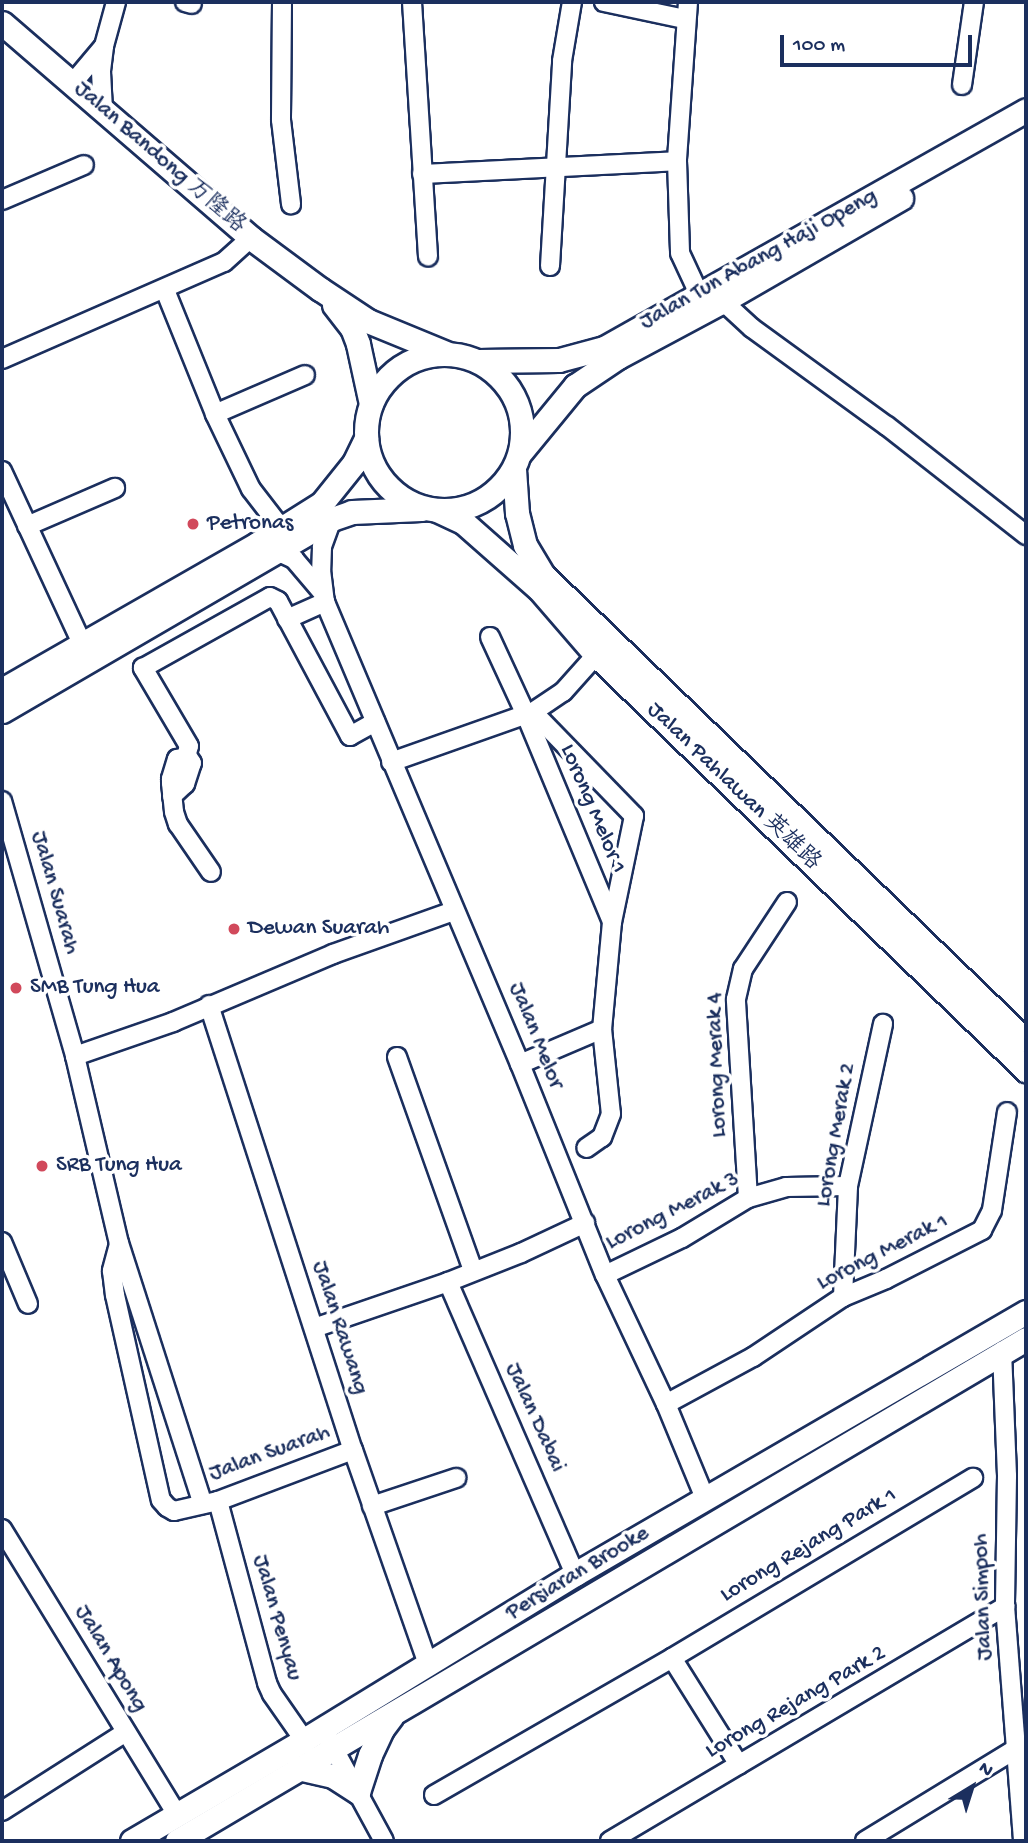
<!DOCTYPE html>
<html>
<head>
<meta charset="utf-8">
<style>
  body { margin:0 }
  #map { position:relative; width:1028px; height:1843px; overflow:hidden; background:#fff; font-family:"Gochi Hand","LXGW WenKai TC",sans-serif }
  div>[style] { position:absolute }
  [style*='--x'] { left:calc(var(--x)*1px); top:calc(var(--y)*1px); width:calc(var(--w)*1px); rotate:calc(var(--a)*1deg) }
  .roads { filter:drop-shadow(2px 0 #1b2f5e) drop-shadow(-2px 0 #1b2f5e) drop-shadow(0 2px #1b2f5e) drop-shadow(0 -2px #1b2f5e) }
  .minor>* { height:18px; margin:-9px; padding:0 9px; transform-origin:9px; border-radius:9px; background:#fff }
  .major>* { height:23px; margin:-11.5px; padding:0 11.5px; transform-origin:11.5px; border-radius:11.5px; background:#fff }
  .major>.ring { margin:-11.5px; padding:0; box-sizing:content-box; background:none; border:23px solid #fff; border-radius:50% }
  .dots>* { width:19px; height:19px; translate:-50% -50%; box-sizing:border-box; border:4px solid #fff; border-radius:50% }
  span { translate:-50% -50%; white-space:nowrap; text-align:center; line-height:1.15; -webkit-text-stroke:7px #fff; paint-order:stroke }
  .street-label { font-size:23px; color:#1b2f5e }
  .poi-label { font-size:23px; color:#1b2f5e }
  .left { translate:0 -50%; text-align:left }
  .frame { position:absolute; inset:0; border:4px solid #1b2f5e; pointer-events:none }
  .north { position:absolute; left:937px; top:1752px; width:70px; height:70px; -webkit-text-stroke:5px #fff; paint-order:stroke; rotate:38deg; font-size:19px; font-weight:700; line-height:28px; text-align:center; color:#1b2f5e }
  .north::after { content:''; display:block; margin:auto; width:24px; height:32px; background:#1b2f5e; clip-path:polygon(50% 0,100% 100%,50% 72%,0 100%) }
  .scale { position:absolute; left:780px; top:35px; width:192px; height:32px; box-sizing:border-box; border:4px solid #1b2f5e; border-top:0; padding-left:9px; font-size:21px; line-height:24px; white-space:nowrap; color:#1b2f5e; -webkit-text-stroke:5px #fff; paint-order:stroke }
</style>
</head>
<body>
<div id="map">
  <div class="roads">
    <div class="minor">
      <i style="--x:185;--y:2;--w:7;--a:16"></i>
      <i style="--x:282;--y:2;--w:118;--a:90.5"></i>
      <i style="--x:281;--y:120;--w:85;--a:83.2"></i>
      <i style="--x:412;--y:2;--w:255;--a:86.4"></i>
      <i style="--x:604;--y:2;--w:83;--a:11.9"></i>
      <i style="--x:688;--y:2;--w:159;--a:94"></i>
      <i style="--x:677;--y:161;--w:92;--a:88.1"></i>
      <i style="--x:680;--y:253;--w:45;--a:65.1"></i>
      <i style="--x:72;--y:84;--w:50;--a:-49.9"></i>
      <i style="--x:104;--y:46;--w:46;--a:-74.7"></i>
      <i style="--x:962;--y:85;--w:84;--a:-81.8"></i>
      <i style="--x:103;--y:110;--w:39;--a:-93"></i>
      <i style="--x:101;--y:71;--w:25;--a:-83"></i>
      <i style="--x:422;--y:174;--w:255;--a:-2.9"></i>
      <i style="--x:2;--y:200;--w:89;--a:-23.1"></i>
      <i style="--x:550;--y:266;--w:205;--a:-86.6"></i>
      <i style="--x:562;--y:61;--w:60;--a:-80.4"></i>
      <i style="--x:165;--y:290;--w:134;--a:68"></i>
      <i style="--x:215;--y:414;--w:83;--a:64.4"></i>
      <i style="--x:251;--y:489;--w:49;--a:52.4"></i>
      <i style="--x:715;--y:294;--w:50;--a:42.6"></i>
      <i style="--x:752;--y:328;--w:167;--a:36"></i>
      <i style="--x:887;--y:426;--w:177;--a:38.1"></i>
      <i style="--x:2;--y:359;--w:242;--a:-23.6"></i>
      <i style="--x:224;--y:262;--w:36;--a:-42"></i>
      <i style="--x:215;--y:414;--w:98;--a:-23.4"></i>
      <i style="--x:2;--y:471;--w:190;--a:65.1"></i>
      <i style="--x:332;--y:519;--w:30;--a:110"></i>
      <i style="--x:322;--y:547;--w:23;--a:92"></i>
      <i style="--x:321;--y:570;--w:32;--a:83"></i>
      <i style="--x:325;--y:602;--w:501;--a:67.12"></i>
      <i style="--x:520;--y:1064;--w:227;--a:68.1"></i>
      <i style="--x:605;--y:1275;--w:143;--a:64.7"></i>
      <i style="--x:666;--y:1404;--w:102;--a:67.5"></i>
      <i style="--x:27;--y:526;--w:96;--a:-23.4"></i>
      <i style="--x:277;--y:551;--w:19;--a:25"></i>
      <i style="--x:294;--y:559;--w:43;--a:49.7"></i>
      <i style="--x:287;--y:619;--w:42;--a:-24.1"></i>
      <i style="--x:490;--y:637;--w:86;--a:65.2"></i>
      <i style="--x:526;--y:715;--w:224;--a:67.4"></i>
      <i style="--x:533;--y:712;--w:145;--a:45.8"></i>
      <i style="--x:634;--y:816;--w:108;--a:101.7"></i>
      <i style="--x:612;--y:922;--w:107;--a:95.3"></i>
      <i style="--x:602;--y:1029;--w:85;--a:84"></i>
      <i style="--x:611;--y:1114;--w:25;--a:111"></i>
      <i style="--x:602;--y:1137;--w:19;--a:145"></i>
      <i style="--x:186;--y:757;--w:11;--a:-75"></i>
      <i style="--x:189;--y:746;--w:91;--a:-120.5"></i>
      <i style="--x:143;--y:668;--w:145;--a:-29.2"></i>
      <i style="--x:270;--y:597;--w:9;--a:27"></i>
      <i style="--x:278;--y:601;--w:153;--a:61.9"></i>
      <i style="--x:350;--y:736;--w:29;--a:-29"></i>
      <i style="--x:391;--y:762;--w:151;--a:-19.4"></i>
      <i style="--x:533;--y:712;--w:36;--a:-34"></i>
      <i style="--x:563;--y:692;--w:50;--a:-48.3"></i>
      <i style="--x:172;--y:796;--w:18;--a:-43"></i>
      <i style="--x:185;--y:784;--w:22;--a:-72"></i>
      <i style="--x:192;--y:763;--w:7;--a:-124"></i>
      <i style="--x:188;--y:757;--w:11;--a:170"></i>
      <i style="--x:177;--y:759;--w:21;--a:107"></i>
      <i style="--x:171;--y:779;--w:4;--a:90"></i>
      <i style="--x:171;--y:783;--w:29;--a:84"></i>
      <i style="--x:174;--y:812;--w:13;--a:72"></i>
      <i style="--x:178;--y:824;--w:58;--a:55.5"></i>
      <i style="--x:2;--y:801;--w:265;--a:74"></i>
      <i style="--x:75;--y:1056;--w:192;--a:76.8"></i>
      <i style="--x:119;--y:1243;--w:274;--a:72.2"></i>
      <i style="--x:209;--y:1005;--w:468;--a:72.1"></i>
      <i style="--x:353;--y:1450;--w:227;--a:70.7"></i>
      <i style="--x:75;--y:1056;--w:104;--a:-19.1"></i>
      <i style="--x:173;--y:1022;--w:174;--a:-23"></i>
      <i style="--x:333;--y:954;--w:128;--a:-19.6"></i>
      <i style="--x:397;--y:1057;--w:227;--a:70.4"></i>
      <i style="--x:520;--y:1064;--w:89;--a:-23.1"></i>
      <i style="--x:748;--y:1198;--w:199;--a:-93.5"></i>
      <i style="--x:736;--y:999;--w:31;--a:-77"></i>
      <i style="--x:743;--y:969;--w:80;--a:-56.7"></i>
      <i style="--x:2;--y:1242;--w:67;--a:67.2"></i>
      <i style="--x:119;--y:1244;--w:28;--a:105"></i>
      <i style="--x:112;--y:1271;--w:24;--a:83"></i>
      <i style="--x:115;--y:1295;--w:210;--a:77.4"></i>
      <i style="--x:161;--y:1500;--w:9;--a:49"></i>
      <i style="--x:167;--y:1507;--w:8;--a:30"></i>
      <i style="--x:174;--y:1511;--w:45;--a:-12.8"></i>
      <i style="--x:218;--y:1501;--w:144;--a:-20.7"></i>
      <i style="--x:605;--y:1275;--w:85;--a:-25.7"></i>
      <i style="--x:682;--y:1238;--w:77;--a:-31.2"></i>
      <i style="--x:748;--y:1198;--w:40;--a:-16"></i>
      <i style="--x:786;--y:1187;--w:62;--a:-0.9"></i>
      <i style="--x:448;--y:1282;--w:318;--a:66.5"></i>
      <i style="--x:843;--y:1297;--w:111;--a:-87.4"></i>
      <i style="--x:848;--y:1186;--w:166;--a:-77.8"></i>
      <i style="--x:314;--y:1328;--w:142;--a:-18.9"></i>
      <i style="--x:448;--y:1282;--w:79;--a:-21.7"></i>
      <i style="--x:521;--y:1253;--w:71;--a:-25.1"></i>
      <i style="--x:1002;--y:1351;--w:125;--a:87.7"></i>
      <i style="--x:1007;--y:1476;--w:130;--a:90.9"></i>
      <i style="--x:1005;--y:1606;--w:236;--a:85.6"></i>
      <i style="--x:666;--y:1404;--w:99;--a:-28.4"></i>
      <i style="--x:753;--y:1357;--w:108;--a:-33.7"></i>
      <i style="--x:843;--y:1297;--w:47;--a:-22.7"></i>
      <i style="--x:886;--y:1279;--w:108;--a:-27"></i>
      <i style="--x:982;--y:1230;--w:22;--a:-63"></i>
      <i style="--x:992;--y:1210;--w:99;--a:-81.3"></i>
      <i style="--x:218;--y:1501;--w:188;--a:74.9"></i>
      <i style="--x:267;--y:1683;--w:12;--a:66"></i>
      <i style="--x:272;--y:1694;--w:56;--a:55.2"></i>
      <i style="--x:372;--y:1506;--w:89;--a:-18.4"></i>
      <i style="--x:2;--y:1529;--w:335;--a:58.5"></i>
      <i style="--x:672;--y:1658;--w:126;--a:57.9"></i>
      <i style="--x:328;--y:1738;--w:117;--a:61.5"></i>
      <i style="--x:434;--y:1795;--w:275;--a:-29.9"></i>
      <i style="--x:672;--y:1658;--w:351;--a:-30.9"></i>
      <i style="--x:2;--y:1811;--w:147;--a:-32.5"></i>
      <i style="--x:610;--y:1841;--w:460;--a:-30.7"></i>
      <i style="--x:865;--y:1841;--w:177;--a:-31.4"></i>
    </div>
    <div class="major">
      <i style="--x:2;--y:23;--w:329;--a:40.8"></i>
      <i style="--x:251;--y:238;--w:86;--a:36.5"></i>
      <i style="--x:320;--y:289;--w:58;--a:33.7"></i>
      <i style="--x:368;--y:321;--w:84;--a:22.3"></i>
      <i style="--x:334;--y:305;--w:29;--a:52"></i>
      <i style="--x:352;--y:328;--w:17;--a:69"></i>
      <i style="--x:358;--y:344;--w:61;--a:77.8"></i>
      <i class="ring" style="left:366px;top:354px;width:133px;height:133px"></i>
      <i style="--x:478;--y:361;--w:81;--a:-0.7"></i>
      <i style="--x:559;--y:360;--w:47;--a:-14.9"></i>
      <i style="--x:604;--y:348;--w:484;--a:-29.4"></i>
      <i style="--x:520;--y:453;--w:87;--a:-50.6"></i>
      <i style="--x:575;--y:386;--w:52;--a:-34"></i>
      <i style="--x:618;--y:357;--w:117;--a:-28.1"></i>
      <i style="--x:721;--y:302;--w:208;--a:-30"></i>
      <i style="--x:514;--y:469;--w:44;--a:86.1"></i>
      <i style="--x:517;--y:513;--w:33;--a:76"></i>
      <i style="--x:525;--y:545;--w:35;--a:59"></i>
      <i style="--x:543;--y:575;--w:671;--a:43.97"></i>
      <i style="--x:437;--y:510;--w:29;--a:25"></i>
      <i style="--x:463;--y:522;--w:101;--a:41.4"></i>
      <i style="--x:539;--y:589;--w:87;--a:49.2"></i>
      <i style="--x:596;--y:655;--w:598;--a:43.98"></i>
      <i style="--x:2;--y:690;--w:294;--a:-29.8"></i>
      <i style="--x:257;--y:544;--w:77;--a:-32.2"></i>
      <i style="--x:322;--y:503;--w:51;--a:-51.3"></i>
      <i style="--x:354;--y:463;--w:28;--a:-64"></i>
      <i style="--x:2;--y:711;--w:382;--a:-30.2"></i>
      <i style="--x:332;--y:519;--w:21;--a:-19"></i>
      <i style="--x:352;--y:512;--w:69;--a:-2.5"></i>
      <i style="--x:298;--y:1768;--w:36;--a:13"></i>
      <i style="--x:333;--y:1776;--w:30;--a:33"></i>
      <i style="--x:358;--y:1792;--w:39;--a:-72"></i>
      <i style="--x:370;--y:1755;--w:29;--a:-65"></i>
      <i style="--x:382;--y:1729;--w:15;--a:-53"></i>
      <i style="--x:132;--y:1841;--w:199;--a:-30.4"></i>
      <i style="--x:304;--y:1740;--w:318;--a:-31.5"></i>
      <i style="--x:575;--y:1574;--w:522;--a:-30.15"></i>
      <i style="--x:177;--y:1841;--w:986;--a:-30.6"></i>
    </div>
  </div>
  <div class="dots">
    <i style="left:193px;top:524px;background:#d1495b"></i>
    <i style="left:234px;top:929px;background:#d1495b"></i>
    <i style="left:16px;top:988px;background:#d1495b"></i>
    <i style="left:42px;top:1166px;background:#d1495b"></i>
  </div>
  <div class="street-label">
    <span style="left:159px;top:158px;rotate:41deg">Jalan Bandong 万隆路</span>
    <span style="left:759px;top:260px;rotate:-29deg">Jalan Tun Abang Haji Openg</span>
    <span style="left:733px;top:787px;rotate:44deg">Jalan Pahlawan 英雄路</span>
    <span style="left:592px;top:809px;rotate:67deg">Lorong Melor 1</span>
    <span style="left:54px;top:893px;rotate:74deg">Jalan Suarah</span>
    <span style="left:535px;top:1036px;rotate:68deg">Jalan Melor</span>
    <span style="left:718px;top:1065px;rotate:-92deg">Lorong Merak 4</span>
    <span style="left:837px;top:1135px;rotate:-80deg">Lorong Merak 2</span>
    <span style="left:673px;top:1212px;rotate:-27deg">Lorong Merak 3</span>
    <span style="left:883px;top:1253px;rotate:-27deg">Lorong Merak 1</span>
    <span style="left:339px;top:1328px;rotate:72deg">Jalan Rawang</span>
    <span style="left:534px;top:1418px;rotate:66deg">Jalan Dabai</span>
    <span style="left:270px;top:1454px;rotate:-20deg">Jalan Suarah</span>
    <span style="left:809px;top:1546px;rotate:-31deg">Lorong Rejang Park 1</span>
    <span style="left:578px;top:1574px;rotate:-31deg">Persiaran Brooke</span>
    <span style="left:984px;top:1597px;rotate:-92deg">Jalan Simpoh</span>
    <span style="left:276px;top:1618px;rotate:74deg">Jalan Penyau</span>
    <span style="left:110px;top:1659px;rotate:59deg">Jalan Apong</span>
    <span style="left:796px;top:1703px;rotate:-30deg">Lorong Rejang Park 2</span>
  </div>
  <div class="poi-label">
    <span class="left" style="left:207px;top:524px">Petronas</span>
    <span class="left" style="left:248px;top:929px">Dewan Suarah</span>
    <span class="left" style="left:30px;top:988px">SMB Tung Hua</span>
    <span class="left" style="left:56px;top:1166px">SRB Tung Hua</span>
  </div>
  <div class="frame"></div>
  <div class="north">N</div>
  <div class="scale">100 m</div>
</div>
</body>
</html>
